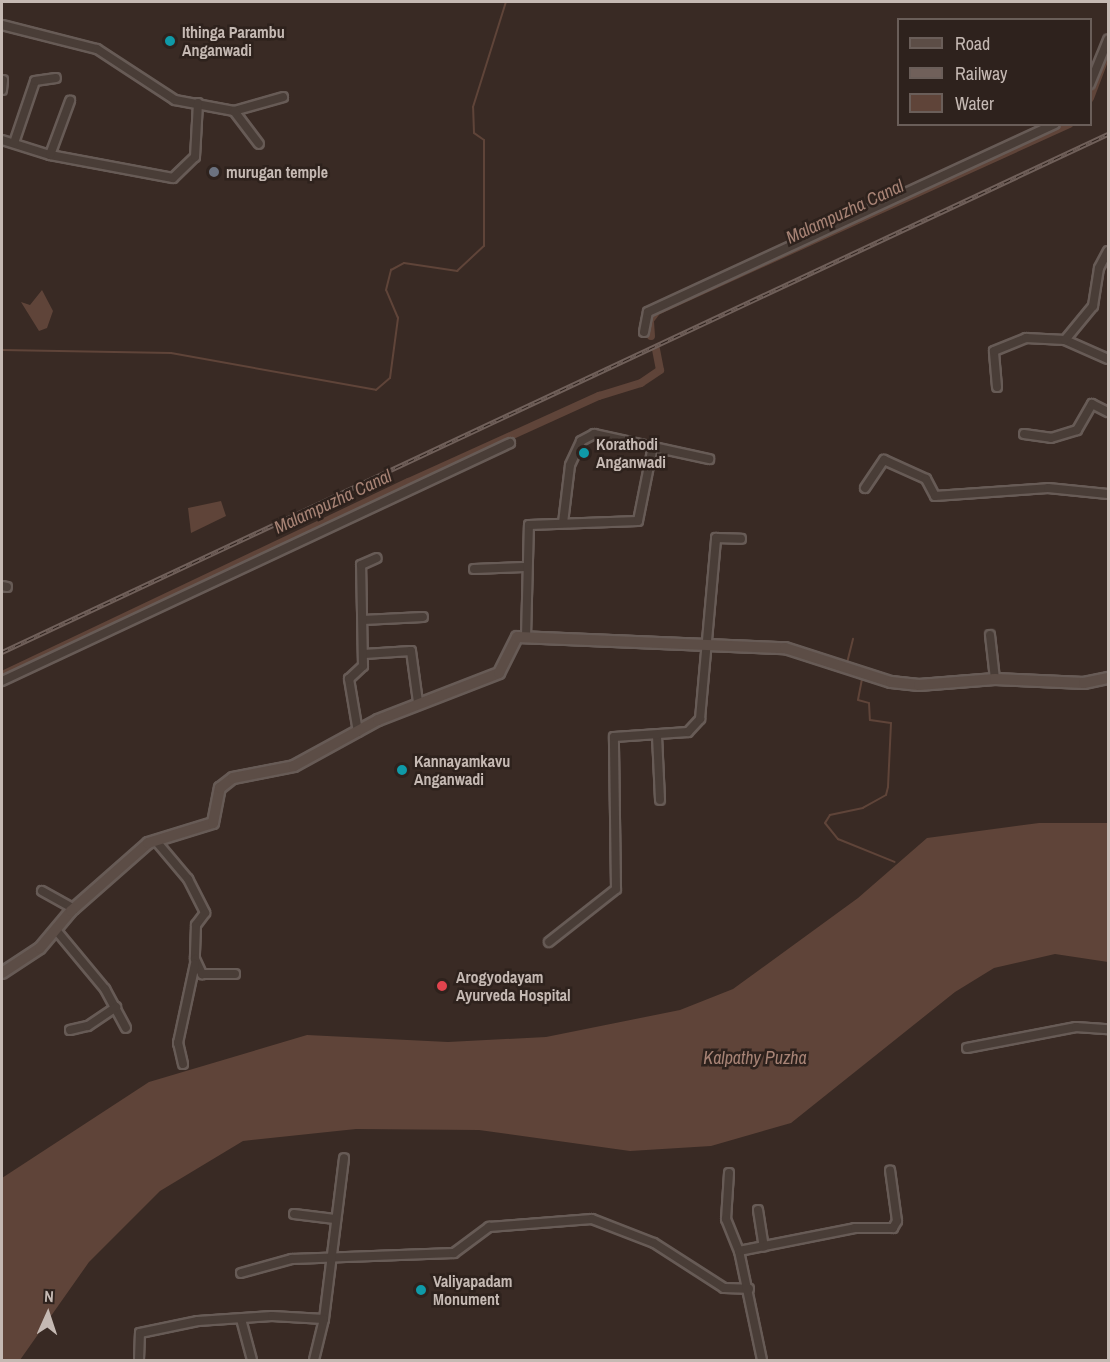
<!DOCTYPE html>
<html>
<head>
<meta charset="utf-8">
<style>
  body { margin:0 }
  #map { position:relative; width:1110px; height:1362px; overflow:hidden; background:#392a24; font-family:"Archivo Narrow",sans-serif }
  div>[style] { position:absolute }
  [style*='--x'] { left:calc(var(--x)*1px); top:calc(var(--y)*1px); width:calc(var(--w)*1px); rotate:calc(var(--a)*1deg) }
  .water>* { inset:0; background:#5f4439 }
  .stream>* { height:2px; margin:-1px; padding:0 1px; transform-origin:1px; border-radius:1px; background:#5f4439 }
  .canal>* { height:8px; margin:-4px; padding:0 4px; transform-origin:4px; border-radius:4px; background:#5f4439 }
  .roads { filter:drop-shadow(2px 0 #675b56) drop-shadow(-2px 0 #675b56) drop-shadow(0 2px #675b56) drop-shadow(0 -2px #675b56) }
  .street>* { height:8px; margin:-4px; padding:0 4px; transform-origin:4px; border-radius:4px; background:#493d37 }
  .secondary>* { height:10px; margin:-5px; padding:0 5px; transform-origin:5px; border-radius:5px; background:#5c4d46 }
  .rail>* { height:4.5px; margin-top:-2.25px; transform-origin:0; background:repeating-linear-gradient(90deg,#2e221d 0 7px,#70605a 0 14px); box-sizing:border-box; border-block:2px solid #70605a }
  .dots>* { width:16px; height:16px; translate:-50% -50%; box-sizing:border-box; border:3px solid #2e221d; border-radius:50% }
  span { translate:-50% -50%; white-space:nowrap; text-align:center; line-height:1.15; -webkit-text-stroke:5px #2e221d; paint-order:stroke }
  .poi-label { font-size:16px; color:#c5b9b3; font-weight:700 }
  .left { translate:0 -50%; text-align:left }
  .water-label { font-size:18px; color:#a78375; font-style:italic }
  .frame { position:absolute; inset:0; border:3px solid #c5b9b3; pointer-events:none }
  .legend { position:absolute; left:897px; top:18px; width:195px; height:108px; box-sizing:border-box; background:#2e221d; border:2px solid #6a5e59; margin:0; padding:8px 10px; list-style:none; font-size:18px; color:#c5b9b3 }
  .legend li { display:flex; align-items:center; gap:12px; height:30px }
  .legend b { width:30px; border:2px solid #6a5e59 }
  .north { position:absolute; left:18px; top:1284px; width:60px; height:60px; -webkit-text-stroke:4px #2e221d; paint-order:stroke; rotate:3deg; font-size:16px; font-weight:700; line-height:24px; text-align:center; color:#c5b9b3 }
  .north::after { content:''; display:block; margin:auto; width:21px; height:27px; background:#c5b9b3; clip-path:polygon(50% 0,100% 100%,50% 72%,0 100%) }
</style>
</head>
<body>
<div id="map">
  <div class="water">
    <i style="clip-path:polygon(42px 290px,53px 311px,47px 328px,39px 331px,21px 302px,30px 305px)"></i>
    <i style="clip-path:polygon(221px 501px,226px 516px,191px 533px,188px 508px)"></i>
    <i style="clip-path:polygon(1039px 823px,1108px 823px,1108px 962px,1055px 954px,994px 968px,955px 992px,791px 1123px,711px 1146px,630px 1151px,479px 1130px,356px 1129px,243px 1141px,160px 1191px,89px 1262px,20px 1360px,2px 1360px,2px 1178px,149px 1082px,307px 1035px,448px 1042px,546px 1037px,680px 1010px,733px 989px,858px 898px,927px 838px)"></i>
  </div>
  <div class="stream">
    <i style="--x:2;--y:350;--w:169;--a:1"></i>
    <i style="--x:171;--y:353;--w:208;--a:10.2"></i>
    <i style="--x:376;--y:390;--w:18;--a:-41"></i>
    <i style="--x:390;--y:378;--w:61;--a:-82.4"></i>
    <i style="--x:398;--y:318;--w:30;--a:-113"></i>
    <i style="--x:386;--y:290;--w:21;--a:-76"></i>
    <i style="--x:391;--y:270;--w:15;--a:-28"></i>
    <i style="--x:404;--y:263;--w:54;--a:8.6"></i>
    <i style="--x:457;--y:271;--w:37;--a:-43"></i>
    <i style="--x:484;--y:246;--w:106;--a:-90"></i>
    <i style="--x:484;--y:140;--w:12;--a:-145"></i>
    <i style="--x:474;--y:133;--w:26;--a:-92"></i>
    <i style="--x:473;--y:107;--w:110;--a:-72.6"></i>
    <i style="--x:847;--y:663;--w:25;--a:-76"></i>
    <i style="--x:848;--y:673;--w:15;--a:23"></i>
    <i style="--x:862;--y:679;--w:21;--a:101"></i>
    <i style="--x:858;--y:700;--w:11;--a:15"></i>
    <i style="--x:869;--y:703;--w:17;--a:87"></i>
    <i style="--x:870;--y:720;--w:21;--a:8"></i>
    <i style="--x:891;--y:723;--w:64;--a:92.7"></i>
    <i style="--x:888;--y:787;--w:8;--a:104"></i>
    <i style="--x:886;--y:795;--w:26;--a:151"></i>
    <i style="--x:863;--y:808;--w:34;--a:168"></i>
    <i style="--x:830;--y:815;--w:9;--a:122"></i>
    <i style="--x:825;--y:823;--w:21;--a:51"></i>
    <i style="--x:838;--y:839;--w:61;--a:22"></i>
  </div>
  <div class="canal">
    <i style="--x:1090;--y:98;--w:51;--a:-69.4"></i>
    <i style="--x:651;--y:336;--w:16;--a:-94"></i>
    <i style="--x:650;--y:320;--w:11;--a:-52"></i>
    <i style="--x:657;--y:311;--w:453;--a:-24.4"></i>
    <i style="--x:2;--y:675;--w:450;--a:-25.4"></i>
    <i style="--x:409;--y:482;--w:209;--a:-24.4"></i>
    <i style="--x:599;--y:396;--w:44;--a:-17.2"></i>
    <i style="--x:641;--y:383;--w:23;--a:-34"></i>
    <i style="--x:660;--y:370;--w:21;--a:-101"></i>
  </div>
  <div class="roads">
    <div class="street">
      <i style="--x:2;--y:25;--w:98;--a:14.2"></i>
      <i style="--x:97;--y:49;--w:93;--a:33.2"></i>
      <i style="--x:175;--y:100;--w:60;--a:10.6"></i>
      <i style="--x:234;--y:111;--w:51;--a:-15.9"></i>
      <i style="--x:1090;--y:84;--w:48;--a:-67.8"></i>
      <i style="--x:2;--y:90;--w:10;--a:-84"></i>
      <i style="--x:234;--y:111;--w:41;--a:52.9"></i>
      <i style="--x:2;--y:140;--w:50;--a:17.4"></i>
      <i style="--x:50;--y:155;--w:125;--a:10.6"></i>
      <i style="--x:173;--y:178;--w:30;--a:-44"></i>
      <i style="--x:195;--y:157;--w:54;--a:-86.8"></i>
      <i style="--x:14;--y:143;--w:65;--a:-71.3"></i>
      <i style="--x:35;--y:81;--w:21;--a:-8"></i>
      <i style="--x:50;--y:155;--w:58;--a:-69.7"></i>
      <i style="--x:644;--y:332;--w:20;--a:-79"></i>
      <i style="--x:648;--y:312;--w:448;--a:-24.8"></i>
      <i style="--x:1065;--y:340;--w:47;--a:23.8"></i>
      <i style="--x:997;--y:387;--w:36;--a:-95"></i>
      <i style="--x:994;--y:351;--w:35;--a:-22"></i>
      <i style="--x:1026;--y:338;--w:39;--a:3"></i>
      <i style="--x:1065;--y:340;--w:44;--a:-50.5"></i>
      <i style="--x:1093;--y:306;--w:38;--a:-81"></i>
      <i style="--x:1099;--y:268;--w:19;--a:-62"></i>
      <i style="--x:1024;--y:434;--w:27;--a:8"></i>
      <i style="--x:1051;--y:438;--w:27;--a:-17"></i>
      <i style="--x:1077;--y:430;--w:30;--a:-60"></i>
      <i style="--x:1092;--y:404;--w:18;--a:27"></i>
      <i style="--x:865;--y:488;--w:34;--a:-56"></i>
      <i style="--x:884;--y:460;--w:46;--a:24.3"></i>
      <i style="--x:926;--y:479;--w:19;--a:62"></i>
      <i style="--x:935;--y:496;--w:113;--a:-4"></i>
      <i style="--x:1048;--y:488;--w:60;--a:5.7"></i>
      <i style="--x:563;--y:523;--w:58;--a:-83.1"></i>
      <i style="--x:570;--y:465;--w:26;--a:-65"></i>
      <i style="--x:581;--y:441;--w:15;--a:-28"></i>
      <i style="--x:594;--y:434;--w:118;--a:12.3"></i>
      <i style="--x:474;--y:569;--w:50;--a:-2.3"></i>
      <i style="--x:2;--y:586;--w:5;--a:11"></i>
      <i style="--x:363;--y:620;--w:60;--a:-2.9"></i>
      <i style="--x:990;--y:635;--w:44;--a:83.5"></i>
      <i style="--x:526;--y:637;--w:112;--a:-88.5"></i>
      <i style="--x:529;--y:525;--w:109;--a:-2.1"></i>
      <i style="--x:638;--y:521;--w:71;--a:-78.7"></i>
      <i style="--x:364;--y:654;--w:47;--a:-3.7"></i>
      <i style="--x:411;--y:651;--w:51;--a:82.2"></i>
      <i style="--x:2;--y:681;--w:561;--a:-25.1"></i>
      <i style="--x:358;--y:732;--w:54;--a:-99.6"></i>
      <i style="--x:349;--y:679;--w:19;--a:-43"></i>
      <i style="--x:363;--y:666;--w:101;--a:-91.1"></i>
      <i style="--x:361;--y:565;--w:17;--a:-24"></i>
      <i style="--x:657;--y:736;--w:64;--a:87.3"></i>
      <i style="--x:156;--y:841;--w:50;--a:49.9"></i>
      <i style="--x:188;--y:879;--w:38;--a:63"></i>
      <i style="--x:205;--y:913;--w:15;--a:127"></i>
      <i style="--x:196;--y:925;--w:34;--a:92"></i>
      <i style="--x:195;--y:959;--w:17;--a:65"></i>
      <i style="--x:202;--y:974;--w:33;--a:0"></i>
      <i style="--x:42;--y:891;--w:37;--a:29"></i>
      <i style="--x:56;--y:930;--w:77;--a:50.3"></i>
      <i style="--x:105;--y:989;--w:44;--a:61.7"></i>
      <i style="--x:549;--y:942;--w:85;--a:-38.3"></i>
      <i style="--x:616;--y:889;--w:152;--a:-90.8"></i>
      <i style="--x:614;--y:737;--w:74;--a:-3.9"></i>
      <i style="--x:688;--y:732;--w:18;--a:-47"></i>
      <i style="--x:700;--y:719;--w:182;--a:-84.9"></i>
      <i style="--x:716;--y:538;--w:25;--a:2"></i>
      <i style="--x:70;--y:1030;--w:18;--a:-13"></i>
      <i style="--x:88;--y:1026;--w:34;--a:-34"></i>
      <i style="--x:967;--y:1048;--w:111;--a:-10.9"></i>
      <i style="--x:1076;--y:1027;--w:32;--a:4"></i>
      <i style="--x:183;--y:1064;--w:22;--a:-103"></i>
      <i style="--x:178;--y:1043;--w:81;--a:-77.9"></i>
      <i style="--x:729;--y:1173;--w:46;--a:93.7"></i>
      <i style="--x:726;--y:1219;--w:35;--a:68"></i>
      <i style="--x:758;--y:1210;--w:37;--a:81"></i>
      <i style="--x:294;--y:1214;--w:41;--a:7"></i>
      <i style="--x:241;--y:1273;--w:53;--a:-15.4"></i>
      <i style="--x:292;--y:1259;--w:162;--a:-2.1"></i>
      <i style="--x:454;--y:1253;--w:44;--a:-36.6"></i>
      <i style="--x:489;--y:1227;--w:103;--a:-4.4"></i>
      <i style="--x:592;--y:1219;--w:66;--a:21.2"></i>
      <i style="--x:654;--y:1243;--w:83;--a:32.7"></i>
      <i style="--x:724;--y:1288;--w:25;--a:2"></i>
      <i style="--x:241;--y:1319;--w:42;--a:75"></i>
      <i style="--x:324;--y:1319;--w:162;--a:-82.9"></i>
      <i style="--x:139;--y:1360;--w:27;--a:-88"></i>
      <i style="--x:140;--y:1333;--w:59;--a:-11.7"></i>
      <i style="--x:198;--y:1321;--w:74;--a:-3.9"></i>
      <i style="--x:272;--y:1316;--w:52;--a:3.3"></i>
      <i style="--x:324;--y:1319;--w:42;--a:103.7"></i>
      <i style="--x:762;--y:1360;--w:111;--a:-101.9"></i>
      <i style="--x:739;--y:1251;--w:118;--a:-11.2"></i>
      <i style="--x:855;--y:1228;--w:38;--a:0"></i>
      <i style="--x:893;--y:1228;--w:8;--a:-60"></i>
      <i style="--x:897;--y:1221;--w:51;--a:-97.8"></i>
    </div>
    <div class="secondary">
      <i style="--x:2;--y:973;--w:45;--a:-33.3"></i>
      <i style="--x:40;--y:948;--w:48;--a:-50"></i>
      <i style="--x:71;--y:911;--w:103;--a:-41.4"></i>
      <i style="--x:148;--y:843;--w:68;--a:-17.1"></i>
      <i style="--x:213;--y:823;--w:36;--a:-79"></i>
      <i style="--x:220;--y:788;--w:16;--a:-38"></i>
      <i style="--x:233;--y:778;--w:62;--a:-11.1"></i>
      <i style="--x:294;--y:766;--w:96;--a:-28.7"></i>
      <i style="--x:378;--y:720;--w:130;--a:-21.2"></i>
      <i style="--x:499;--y:673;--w:40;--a:-63.4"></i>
      <i style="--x:517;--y:637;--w:268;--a:2.4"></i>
      <i style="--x:785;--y:648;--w:111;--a:17.8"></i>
      <i style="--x:891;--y:682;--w:28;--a:6"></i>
      <i style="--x:919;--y:685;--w:76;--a:-4.5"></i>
      <i style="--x:995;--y:679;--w:89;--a:2.6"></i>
      <i style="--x:1084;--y:683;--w:25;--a:-12"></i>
    </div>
  </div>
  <div class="rail">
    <i style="--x:2;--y:652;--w:1221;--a:-25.1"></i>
  </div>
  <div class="dots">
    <i style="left:170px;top:41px;background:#0f9aa8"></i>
    <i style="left:214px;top:172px;background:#6b7280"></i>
    <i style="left:584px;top:453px;background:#0f9aa8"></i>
    <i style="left:402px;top:770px;background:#0f9aa8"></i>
    <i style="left:442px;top:986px;background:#e0444e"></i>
    <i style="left:421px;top:1290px;background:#0f9aa8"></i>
  </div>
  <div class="poi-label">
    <span class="left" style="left:182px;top:41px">Ithinga Parambu<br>Anganwadi</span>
    <span class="left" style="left:226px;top:172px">murugan temple</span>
    <span class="left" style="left:596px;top:453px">Korathodi<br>Anganwadi</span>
    <span class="left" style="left:414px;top:770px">Kannayamkavu<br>Anganwadi</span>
    <span class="left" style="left:456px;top:986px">Arogyodayam<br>Ayurveda Hospital</span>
    <span class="left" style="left:433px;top:1290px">Valiyapadam<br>Monument</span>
  </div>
  <div class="water-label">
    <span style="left:845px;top:212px;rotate:-25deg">Malampuzha Canal</span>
    <span style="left:333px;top:502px;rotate:-25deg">Malampuzha Canal</span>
    <span style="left:755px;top:1058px">Kalpathy Puzha</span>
  </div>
  <div class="frame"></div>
  <ul class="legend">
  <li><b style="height:8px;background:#5c4d46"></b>Road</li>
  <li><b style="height:8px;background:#70605a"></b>Railway</li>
  <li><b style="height:16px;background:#5f4439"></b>Water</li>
  </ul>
  <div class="north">N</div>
</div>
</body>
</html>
